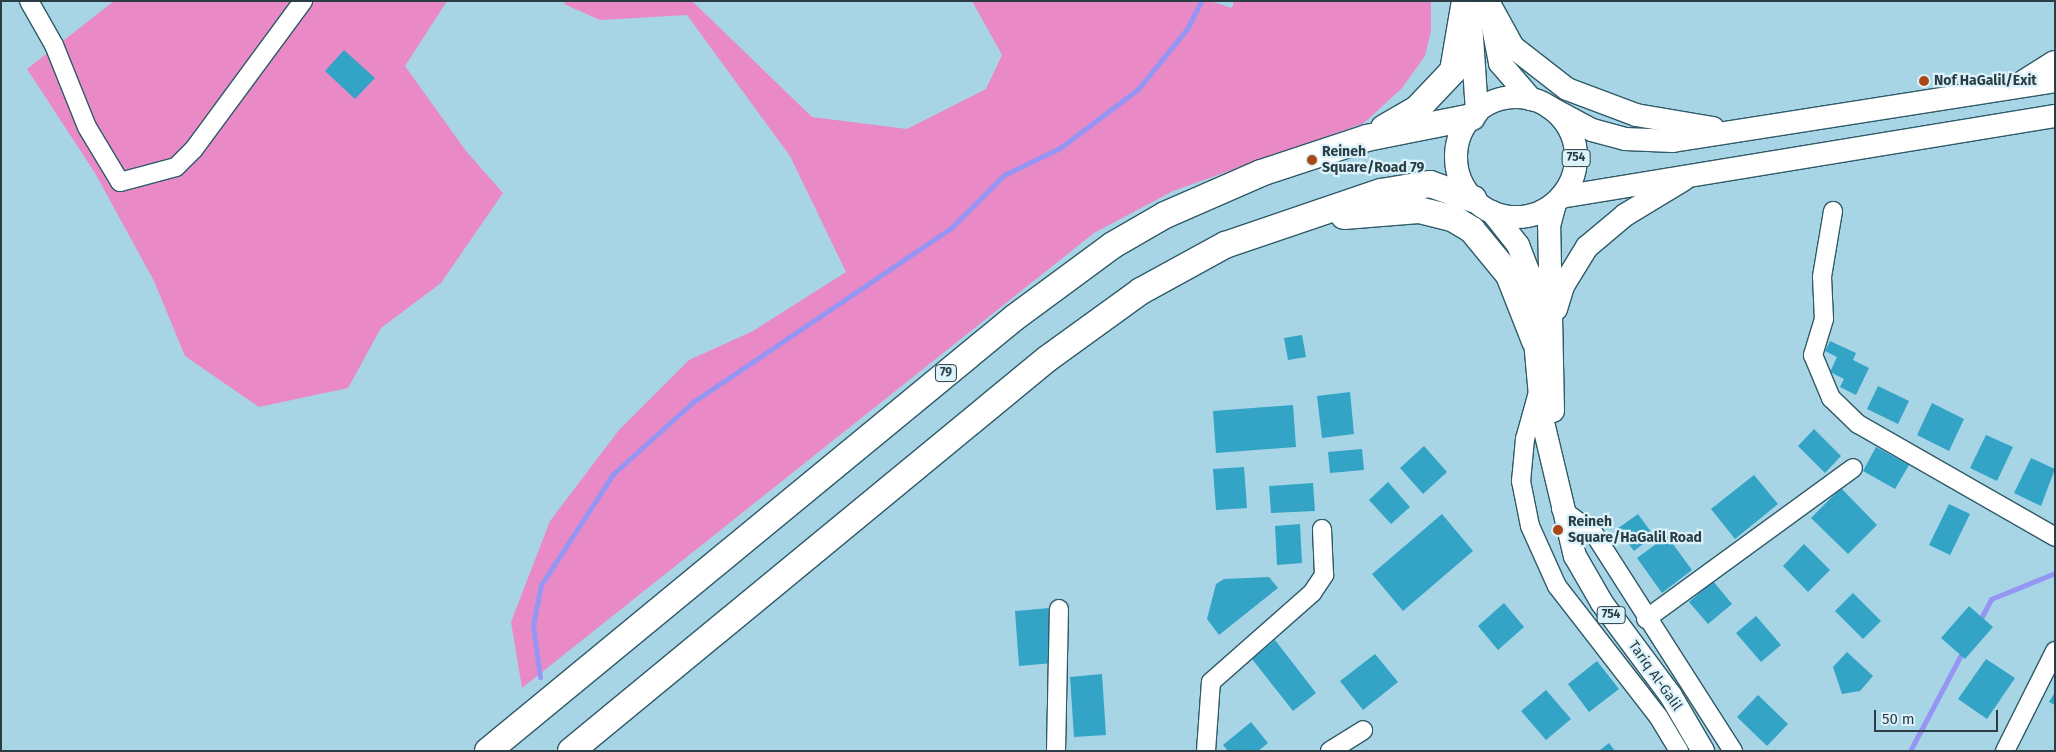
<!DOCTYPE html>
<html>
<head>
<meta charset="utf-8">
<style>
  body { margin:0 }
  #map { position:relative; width:2056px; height:752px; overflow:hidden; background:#a8d5e6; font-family:"Fira Sans",sans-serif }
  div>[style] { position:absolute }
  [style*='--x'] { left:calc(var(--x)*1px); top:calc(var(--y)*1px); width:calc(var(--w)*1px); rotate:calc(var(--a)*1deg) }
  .green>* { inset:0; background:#e98ac6 }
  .stream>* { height:5px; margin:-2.5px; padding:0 2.5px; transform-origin:2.5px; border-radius:2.5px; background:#9595f3 }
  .building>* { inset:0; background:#33a4c6 }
  .roads { filter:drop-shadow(1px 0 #2f5a68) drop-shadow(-1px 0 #2f5a68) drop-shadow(0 1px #2f5a68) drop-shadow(0 -1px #2f5a68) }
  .minor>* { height:18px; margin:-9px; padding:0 9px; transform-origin:9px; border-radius:9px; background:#fff }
  .major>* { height:22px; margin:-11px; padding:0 11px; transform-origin:11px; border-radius:11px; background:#fff }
  .major>.ring { margin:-11px; padding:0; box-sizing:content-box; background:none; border:22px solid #fff; border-radius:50% }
  .highway>* { height:26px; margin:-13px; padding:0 13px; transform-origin:13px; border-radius:13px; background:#fff }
  .dots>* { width:14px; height:14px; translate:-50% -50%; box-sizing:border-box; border:2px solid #dbf2fa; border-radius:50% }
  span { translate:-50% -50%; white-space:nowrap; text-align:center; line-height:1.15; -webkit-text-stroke:4.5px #dbf2fa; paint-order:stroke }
  .shield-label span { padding:1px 4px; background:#dbf2fa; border:1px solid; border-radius:4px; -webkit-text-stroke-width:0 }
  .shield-label { font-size:12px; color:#2a3d44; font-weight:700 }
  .poi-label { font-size:14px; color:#2a3d44; font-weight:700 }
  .left { translate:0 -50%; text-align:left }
  .street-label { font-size:14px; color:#2a3d44 }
  .frame { position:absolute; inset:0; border:2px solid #2a3d44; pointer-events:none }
  .scale { position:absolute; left:1874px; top:710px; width:124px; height:22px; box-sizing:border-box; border:2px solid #2a3d44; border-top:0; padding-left:6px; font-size:15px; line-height:18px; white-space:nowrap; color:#2a3d44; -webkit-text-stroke:4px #dbf2fa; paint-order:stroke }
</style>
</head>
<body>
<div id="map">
  <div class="green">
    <i style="clip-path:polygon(114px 1px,447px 1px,405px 66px,466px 151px,503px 193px,441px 283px,381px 328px,348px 388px,259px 407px,185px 356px,154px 281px,95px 173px,27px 69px)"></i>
    <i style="clip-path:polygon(566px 1px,692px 1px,812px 117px,907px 129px,986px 89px,1002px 55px,972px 1px,1210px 1px,1232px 8px,1234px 1px,1431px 1px,1431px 31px,1425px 56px,1402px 88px,1364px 123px,1173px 191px,1094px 233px,522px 688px,511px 622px,550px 521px,619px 430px,689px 360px,753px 331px,846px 272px,790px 156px,687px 15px,600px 20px,564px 4px)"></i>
  </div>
  <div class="stream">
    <i style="--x:1979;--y:622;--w:26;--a:-62"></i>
    <i style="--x:1991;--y:599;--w:69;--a:-22.1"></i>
    <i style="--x:540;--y:677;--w:52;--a:-97.7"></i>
    <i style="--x:533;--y:625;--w:41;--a:-78.7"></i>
    <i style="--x:541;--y:585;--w:132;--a:-57"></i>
    <i style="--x:613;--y:474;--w:108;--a:-42"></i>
    <i style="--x:693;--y:402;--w:313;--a:-34"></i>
    <i style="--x:952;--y:227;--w:74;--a:-45"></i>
    <i style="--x:1004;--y:175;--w:62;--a:-25.7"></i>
    <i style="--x:1060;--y:148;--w:98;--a:-37.1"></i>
    <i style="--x:1138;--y:89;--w:77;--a:-50.8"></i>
    <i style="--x:1187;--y:29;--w:31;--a:-63"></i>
    <i style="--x:1910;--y:751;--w:115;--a:-62.1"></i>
  </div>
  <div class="building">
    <i style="clip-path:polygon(344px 50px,375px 78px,355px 99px,325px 71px)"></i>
    <i style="clip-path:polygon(1302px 335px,1306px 357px,1288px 360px,1284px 338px)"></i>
    <i style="clip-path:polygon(1830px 341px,1856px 353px,1853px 360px,1869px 368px,1856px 395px,1840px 387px,1844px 379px,1830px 372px,1837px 357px,1825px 351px)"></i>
    <i style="clip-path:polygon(1878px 386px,1909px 401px,1898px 424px,1867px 409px)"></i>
    <i style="clip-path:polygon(1350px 392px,1354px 434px,1322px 438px,1317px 396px)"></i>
    <i style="clip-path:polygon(1932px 403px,1964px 419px,1949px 451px,1917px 435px)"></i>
    <i style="clip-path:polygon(1293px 405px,1296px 447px,1216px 453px,1213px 411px)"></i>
    <i style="clip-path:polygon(1814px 429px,1841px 456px,1825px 473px,1798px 446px)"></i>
    <i style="clip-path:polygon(1986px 435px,2013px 447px,1997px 481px,1970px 468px)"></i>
    <i style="clip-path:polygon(1424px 446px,1447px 472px,1423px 494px,1400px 468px)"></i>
    <i style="clip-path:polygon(1876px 447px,1909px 465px,1895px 489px,1863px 471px)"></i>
    <i style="clip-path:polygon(1362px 449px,1364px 470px,1330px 473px,1328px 452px)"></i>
    <i style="clip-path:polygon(2031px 458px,2055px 469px,2041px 506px,2014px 493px)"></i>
    <i style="clip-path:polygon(1244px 467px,1247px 508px,1216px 510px,1213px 469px)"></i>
    <i style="clip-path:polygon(1754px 475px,1778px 504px,1735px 539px,1711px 509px)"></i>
    <i style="clip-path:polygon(1388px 482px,1410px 507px,1391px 524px,1369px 500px)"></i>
    <i style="clip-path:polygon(1313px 483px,1315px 511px,1271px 513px,1269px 486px)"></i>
    <i style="clip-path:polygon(1841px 488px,1877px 525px,1848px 554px,1811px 518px)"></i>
    <i style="clip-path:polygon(1949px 504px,1970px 514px,1950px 555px,1929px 545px)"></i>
    <i style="clip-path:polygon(1442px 514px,1473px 551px,1403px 611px,1372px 574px)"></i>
    <i style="clip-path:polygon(1638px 514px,1654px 536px,1634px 551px,1617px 529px)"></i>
    <i style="clip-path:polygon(1300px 524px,1302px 563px,1277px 565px,1275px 526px)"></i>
    <i style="clip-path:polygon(1667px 536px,1692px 570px,1662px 593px,1637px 558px)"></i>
    <i style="clip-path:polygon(1804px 544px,1830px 570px,1808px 592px,1783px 566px)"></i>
    <i style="clip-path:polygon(1269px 577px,1278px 588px,1219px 635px,1207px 619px,1216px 584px,1224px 579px)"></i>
    <i style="clip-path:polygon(1713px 581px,1732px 604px,1708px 624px,1689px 602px)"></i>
    <i style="clip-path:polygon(1853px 593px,1881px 621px,1863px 639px,1835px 611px)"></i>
    <i style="clip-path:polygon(1504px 603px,1524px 627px,1498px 650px,1478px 626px)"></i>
    <i style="clip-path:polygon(1969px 606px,1993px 627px,1965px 659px,1941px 638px)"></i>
    <i style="clip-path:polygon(1049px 608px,1053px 663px,1019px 666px,1015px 611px)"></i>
    <i style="clip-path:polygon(1756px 616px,1781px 645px,1761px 662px,1736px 633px)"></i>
    <i style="clip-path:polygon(1275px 640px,1316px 693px,1293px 711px,1252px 659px)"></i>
    <i style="clip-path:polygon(1847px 652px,1873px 676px,1860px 691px,1842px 694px,1833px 667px)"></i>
    <i style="clip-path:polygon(1375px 654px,1398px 682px,1363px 710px,1340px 681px)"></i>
    <i style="clip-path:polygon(1986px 659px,2015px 678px,1987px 719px,1958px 699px)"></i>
    <i style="clip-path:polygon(1597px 661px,1619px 689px,1589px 712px,1568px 684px)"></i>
    <i style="clip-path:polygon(1102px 674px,1106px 735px,1074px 737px,1070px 677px)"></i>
    <i style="clip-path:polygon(1546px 690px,1571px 719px,1546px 740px,1521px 711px)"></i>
    <i style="clip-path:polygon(2055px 692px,2055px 705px,2049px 702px)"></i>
    <i style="clip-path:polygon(1758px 695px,1788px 724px,1767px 746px,1737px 717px)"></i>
    <i style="clip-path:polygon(1251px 722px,1268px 743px,1258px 751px,1228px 751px,1223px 745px)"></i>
    <i style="clip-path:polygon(1609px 743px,1615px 751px,1599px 751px)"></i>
  </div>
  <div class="roads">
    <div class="minor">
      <i style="--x:29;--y:1;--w:51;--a:60.4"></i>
      <i style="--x:54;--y:45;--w:88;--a:68.1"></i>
      <i style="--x:87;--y:127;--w:64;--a:59"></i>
      <i style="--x:120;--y:182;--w:58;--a:-15"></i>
      <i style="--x:176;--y:167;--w:25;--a:-45"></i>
      <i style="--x:194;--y:149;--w:184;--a:-53.6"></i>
      <i style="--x:1833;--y:211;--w:67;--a:99.5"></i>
      <i style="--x:1822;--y:277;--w:42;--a:87.3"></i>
      <i style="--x:1824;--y:319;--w:38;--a:107"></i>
      <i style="--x:1813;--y:355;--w:47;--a:67.3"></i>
      <i style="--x:1831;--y:398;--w:37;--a:44"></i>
      <i style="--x:1858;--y:424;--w:227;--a:29.8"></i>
      <i style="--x:1537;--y:396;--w:45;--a:105.6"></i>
      <i style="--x:1525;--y:439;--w:42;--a:95.4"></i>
      <i style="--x:1521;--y:481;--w:46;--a:78.7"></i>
      <i style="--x:1530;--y:526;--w:66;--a:65.8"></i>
      <i style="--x:1557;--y:586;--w:165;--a:52.2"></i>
      <i style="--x:1658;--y:716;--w:41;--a:59"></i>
      <i style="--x:1561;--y:509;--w:39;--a:36"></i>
      <i style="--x:1593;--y:532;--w:260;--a:57.4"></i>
      <i style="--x:1646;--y:619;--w:256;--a:-36.1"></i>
      <i style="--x:1056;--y:751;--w:142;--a:-88.8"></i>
      <i style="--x:1206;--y:751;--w:69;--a:-85.9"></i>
      <i style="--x:1211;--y:682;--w:135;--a:-41.4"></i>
      <i style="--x:1312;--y:593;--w:22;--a:-56"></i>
      <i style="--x:1324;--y:575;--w:46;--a:-92.5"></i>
      <i style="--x:1330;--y:751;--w:39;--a:-32"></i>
      <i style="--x:2005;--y:751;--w:112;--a:-63.4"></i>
    </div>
    <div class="major">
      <i style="--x:1490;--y:5;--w:48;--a:61.3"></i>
      <i style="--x:1513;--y:47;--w:68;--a:37.9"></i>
      <i style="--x:1567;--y:89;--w:74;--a:20.6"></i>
      <i style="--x:1636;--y:115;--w:78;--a:9.6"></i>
      <i style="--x:1470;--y:7;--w:106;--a:86.2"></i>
      <i style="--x:1491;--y:17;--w:47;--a:78.9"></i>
      <i style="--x:1500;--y:63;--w:48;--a:49.3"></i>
      <i style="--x:2024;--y:81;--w:36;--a:-32"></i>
      <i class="ring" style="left:1456px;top:97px;width:98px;height:98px"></i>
      <i style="--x:1549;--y:107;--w:49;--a:28.1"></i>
      <i style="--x:1592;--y:130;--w:34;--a:15"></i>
      <i style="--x:1625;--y:139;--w:48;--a:2.4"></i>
      <i style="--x:1673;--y:141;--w:387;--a:-8.9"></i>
      <i style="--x:1561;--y:197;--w:501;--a:-9.31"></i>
      <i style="--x:1492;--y:212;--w:42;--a:51.8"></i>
      <i style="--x:1518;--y:245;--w:30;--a:69"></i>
      <i style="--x:1529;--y:273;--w:146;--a:84.9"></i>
      <i style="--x:1542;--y:418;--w:142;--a:76.6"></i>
      <i style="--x:1575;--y:556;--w:54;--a:60.1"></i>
      <i style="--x:1602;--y:603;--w:116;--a:53.4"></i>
      <i style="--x:1671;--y:696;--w:64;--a:59.8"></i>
      <i style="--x:1556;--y:309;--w:24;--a:-73"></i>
      <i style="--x:1563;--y:286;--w:46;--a:-58.4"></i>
      <i style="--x:1587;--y:247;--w:50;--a:-40.1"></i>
      <i style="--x:1625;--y:215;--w:68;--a:-31.1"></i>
      <i style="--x:1553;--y:411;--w:185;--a:-91.2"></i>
      <i style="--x:1549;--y:226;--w:24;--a:-75"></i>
    </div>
    <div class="highway">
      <i style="--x:1384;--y:128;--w:38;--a:-30"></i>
      <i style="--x:1417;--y:109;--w:52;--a:-46.5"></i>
      <i style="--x:1453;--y:71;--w:71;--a:-80.3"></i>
      <i style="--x:1344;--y:216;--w:75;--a:-4.6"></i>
      <i style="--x:1419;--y:210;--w:36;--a:14"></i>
      <i style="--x:1454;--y:219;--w:21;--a:31"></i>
      <i style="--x:1472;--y:230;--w:58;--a:50.6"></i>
      <i style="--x:1509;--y:275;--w:71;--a:68.5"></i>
      <i style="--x:488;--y:751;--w:681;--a:-39.46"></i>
      <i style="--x:1014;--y:318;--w:123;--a:-36.4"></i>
      <i style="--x:1113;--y:245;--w:60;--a:-30"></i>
      <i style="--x:1165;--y:215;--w:105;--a:-23.6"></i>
      <i style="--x:1261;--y:173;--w:112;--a:-18.3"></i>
      <i style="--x:1367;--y:138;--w:107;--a:-11.3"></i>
      <i style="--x:571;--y:751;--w:617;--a:-39.47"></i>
      <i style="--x:1047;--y:359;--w:116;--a:-35.9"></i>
      <i style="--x:1141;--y:291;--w:96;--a:-28.7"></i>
      <i style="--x:1225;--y:245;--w:165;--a:-18.8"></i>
      <i style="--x:1381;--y:192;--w:50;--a:-9.3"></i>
      <i style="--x:1430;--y:184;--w:46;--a:19.2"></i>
    </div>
  </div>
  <div class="dots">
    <i style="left:1924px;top:81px;background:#ab4716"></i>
    <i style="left:1312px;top:160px;background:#ab4716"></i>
    <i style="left:1558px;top:530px;background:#ab4716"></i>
  </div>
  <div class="shield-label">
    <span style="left:1576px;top:158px">754</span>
    <span style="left:946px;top:373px">79</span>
    <span style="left:1611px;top:615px">754</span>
  </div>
  <div class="poi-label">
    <span class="left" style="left:1934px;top:81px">Nof HaGalil/Exit</span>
    <span class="left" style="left:1322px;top:160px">Reineh<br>Square/Road 79</span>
    <span class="left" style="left:1568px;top:530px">Reineh<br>Square/HaGalil Road</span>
  </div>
  <div class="street-label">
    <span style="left:1655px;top:676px;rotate:55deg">Tariq Al-Galil</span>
  </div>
  <div class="frame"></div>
  <div class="scale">50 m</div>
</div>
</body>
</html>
